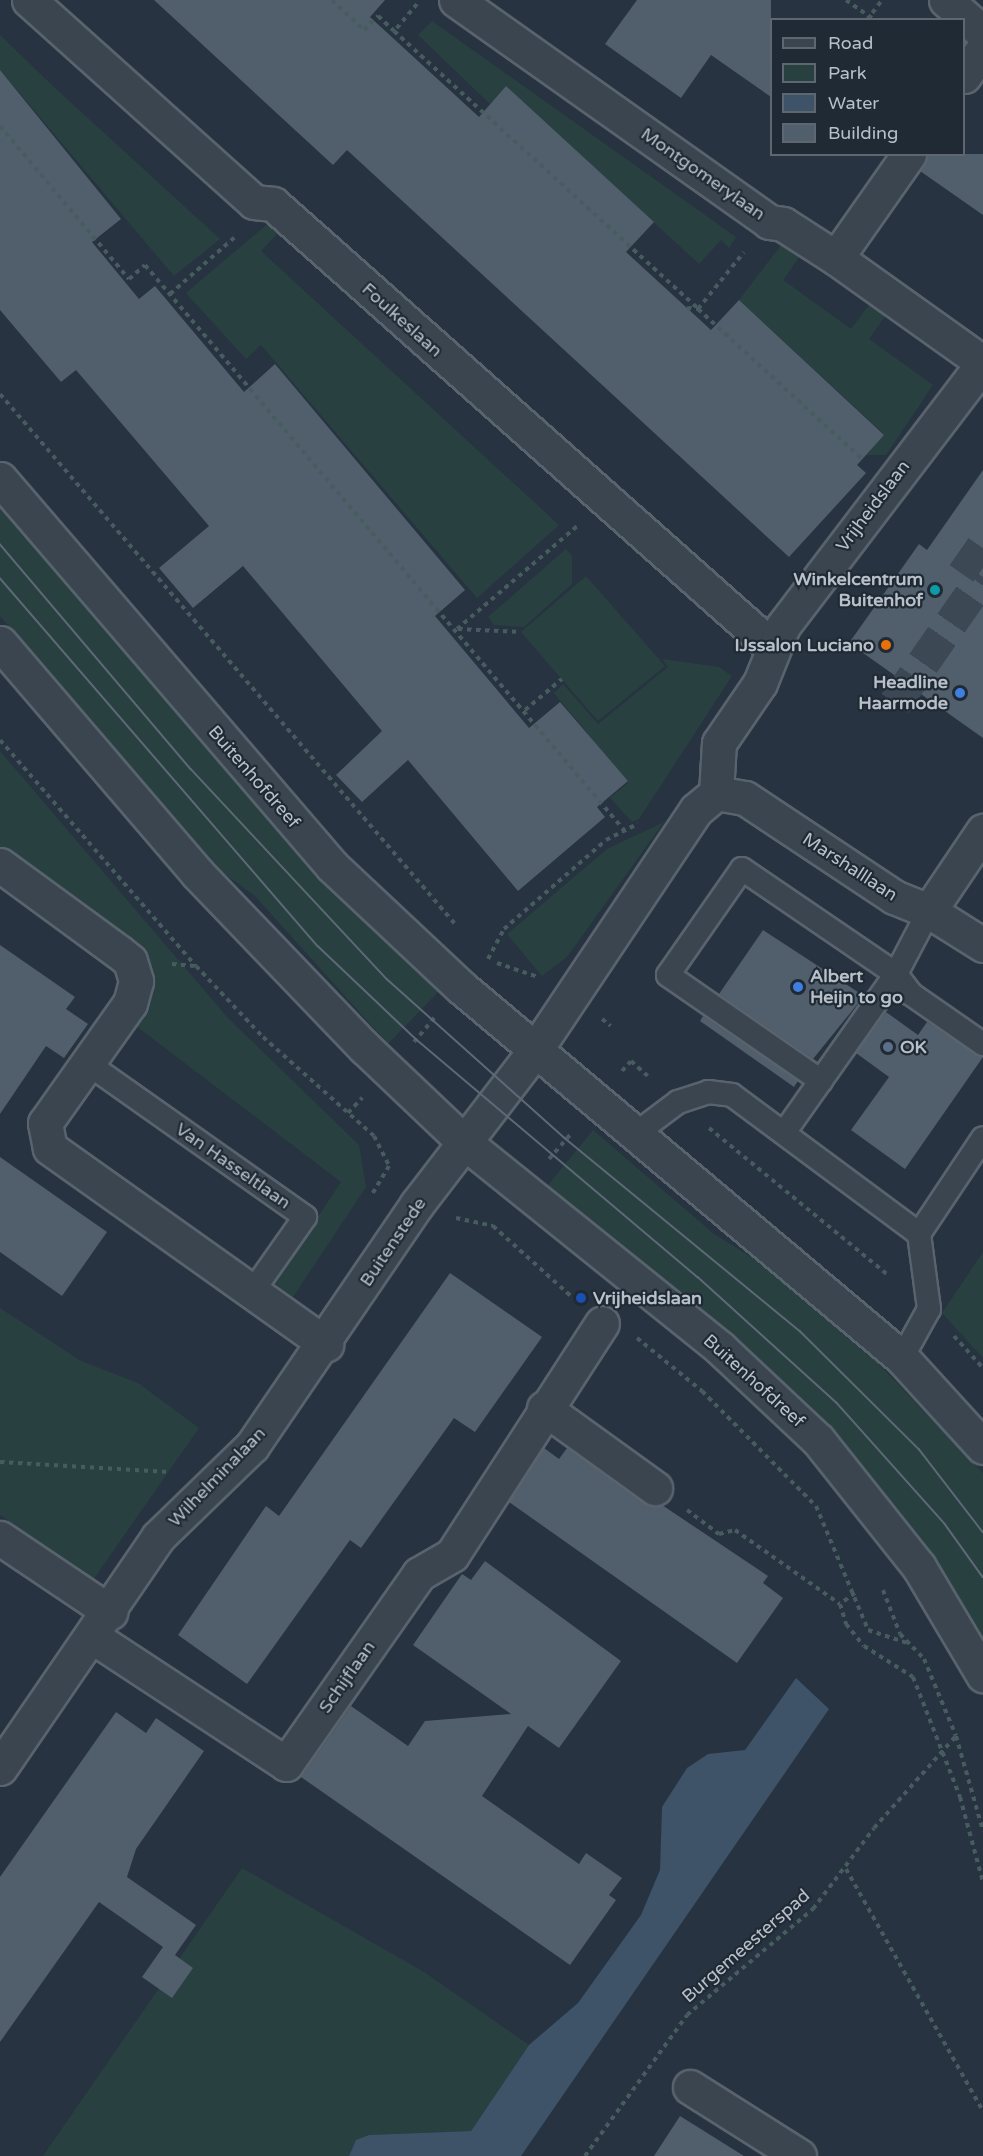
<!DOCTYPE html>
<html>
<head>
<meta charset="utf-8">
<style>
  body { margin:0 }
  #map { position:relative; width:983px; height:2156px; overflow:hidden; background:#273340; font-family:"Varela Round",sans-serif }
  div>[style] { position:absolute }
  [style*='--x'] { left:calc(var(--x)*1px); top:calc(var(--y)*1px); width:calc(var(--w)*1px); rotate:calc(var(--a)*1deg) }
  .green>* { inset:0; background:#294041 }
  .water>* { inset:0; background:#3e5268 }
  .building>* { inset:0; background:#515e6b }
  .pedestrian-tunnel>* { height:33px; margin-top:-16.5px; transform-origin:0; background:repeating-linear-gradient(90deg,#3d4855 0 33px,transparent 0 49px) }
  .path>* { height:4px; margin-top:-2px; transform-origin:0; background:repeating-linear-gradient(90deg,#475c5e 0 4.5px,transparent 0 9px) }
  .roads { filter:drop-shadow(2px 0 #59636d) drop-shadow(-2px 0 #59636d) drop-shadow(0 2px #59636d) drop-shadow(0 -2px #59636d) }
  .service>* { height:22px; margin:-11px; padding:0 11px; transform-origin:11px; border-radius:11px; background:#3b4550 }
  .minor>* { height:33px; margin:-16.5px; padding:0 16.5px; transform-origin:16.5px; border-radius:16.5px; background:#3b4550 }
  .tertiary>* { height:33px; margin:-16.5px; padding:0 16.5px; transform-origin:16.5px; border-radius:16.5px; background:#3b4550 }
  .tram>* { height:1.5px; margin:-0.75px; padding:0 0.75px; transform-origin:0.75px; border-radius:0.75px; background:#5e6977 }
  .dots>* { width:16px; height:16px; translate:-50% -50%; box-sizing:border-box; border:3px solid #202a35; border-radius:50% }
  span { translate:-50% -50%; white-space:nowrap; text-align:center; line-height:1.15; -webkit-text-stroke:4.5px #202a35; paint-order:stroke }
  .street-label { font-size:18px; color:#b8c0ca }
  .poi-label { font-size:18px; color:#b8c0ca; font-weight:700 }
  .right { translate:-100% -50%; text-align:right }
  .left { translate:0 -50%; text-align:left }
  .legend { position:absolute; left:770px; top:18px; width:195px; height:138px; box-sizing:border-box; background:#202a35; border:2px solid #5d6671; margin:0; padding:8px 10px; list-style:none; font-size:18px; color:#b8c0ca }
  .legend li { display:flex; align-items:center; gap:12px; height:30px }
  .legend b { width:30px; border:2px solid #5d6671 }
</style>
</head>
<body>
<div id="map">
  <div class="green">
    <i style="clip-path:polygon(432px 21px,736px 237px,729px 248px,721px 240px,699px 264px,506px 86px,490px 104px,418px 35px)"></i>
    <i style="clip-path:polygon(0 35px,55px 88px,220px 239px,174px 276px,0 70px)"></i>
    <i style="clip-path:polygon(271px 221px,281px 230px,261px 251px,559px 525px,477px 598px,261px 345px,246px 359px,186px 293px)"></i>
    <i style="clip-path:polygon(785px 240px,803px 252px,783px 280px,851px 329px,872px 301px,888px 312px,869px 339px,933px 385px,886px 455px,866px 455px,884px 434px,739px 300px)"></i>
    <i style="clip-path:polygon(0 496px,442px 988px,388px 1044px,255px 896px,212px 865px,0 616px)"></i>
    <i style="clip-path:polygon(566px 549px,572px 556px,572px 584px,524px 627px,494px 625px,488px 617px)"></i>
    <i style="clip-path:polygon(586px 576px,665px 666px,598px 721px,521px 632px)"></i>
    <i style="clip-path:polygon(662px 659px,719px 667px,732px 676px,639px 819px,632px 822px,610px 798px,629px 782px,614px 765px,568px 752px,588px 734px,554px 693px,563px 684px,598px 724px,668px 667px)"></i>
    <i style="clip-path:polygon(0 751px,227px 1017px,359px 1145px,366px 1187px,293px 1297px,274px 1283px,341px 1182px,136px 1026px,149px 1011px,154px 985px,140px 951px,0 850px)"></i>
    <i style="clip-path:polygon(664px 822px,567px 957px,542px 976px,507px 934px,607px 849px)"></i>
    <i style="clip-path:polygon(593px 1130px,714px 1234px,761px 1263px,849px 1333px,983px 1473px,983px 1640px,932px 1560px,544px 1190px)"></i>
    <i style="clip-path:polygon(983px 1252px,983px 1358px,942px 1313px)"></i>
    <i style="clip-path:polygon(0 1308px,81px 1361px,138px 1383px,199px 1428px,93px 1580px,0 1515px)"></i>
    <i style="clip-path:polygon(242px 1868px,424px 1972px,529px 2045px,471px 2131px,369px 2135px,356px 2141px,349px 2156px,43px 2156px)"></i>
  </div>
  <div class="water">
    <i style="clip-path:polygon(796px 1678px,829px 1709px,521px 2156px,349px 2156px,356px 2140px,369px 2135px,471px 2131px,529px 2045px,578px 2003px,641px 1915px,660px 1870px,662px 1807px,687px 1768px,708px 1754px,745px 1750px)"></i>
  </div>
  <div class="building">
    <i style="clip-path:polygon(154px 0,385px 0,370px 17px,479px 117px,506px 86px,654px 222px,626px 252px,711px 330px,739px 300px,884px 435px,857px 465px,866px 473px,789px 557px,347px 150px,333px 165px)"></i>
    <i style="clip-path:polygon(637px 0,771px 0,771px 97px,711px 55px,681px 98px,605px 44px)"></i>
    <i style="clip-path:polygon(0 70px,121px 219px,92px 242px,139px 299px,155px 286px,244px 392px,275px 364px,465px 590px,435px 616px,529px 728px,560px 702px,628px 781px,597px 807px,605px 817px,518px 891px,408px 760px,362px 802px,336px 775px,382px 731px,243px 566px,193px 608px,159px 568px,209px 526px,76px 370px,61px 382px,0 310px)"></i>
    <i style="clip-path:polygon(928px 154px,983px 154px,983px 215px,920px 171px)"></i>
    <i style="clip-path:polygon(983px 470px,983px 738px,849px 643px,919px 544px,927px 550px)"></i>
    <i style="clip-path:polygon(763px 930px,864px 996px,813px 1059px,719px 994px)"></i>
    <i style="clip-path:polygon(0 945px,75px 997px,66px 1009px,88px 1024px,64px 1058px,46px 1046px,0 1114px)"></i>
    <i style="clip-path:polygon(886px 1012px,918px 1035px,927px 1022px,983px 1057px,905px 1169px,851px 1130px,889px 1077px,856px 1053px)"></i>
    <i style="clip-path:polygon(703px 1016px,798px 1081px,794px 1087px,700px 1021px)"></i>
    <i style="clip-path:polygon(0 1157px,107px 1232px,62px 1296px,0 1252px)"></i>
    <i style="clip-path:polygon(450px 1273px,542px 1337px,475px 1432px,454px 1418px,361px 1548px,350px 1540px,247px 1684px,178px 1635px,266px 1506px,279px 1516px)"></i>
    <i style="clip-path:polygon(544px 1448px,559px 1459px,567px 1448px,644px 1503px,662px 1505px,768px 1576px,763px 1583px,783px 1598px,737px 1663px,509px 1502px)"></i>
    <i style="clip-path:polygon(485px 1561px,621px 1661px,559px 1748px,528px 1726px,482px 1796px,579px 1864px,586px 1853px,622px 1878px,609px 1895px,616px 1900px,570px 1965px,301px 1777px,351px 1706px,408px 1746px,425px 1721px,511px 1714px,413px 1645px,462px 1574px,471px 1580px)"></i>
    <i style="clip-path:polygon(116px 1712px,146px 1733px,156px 1718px,204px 1751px,136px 1849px,127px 1877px,196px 1925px,175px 1955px,193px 1968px,172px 1998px,142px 1977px,163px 1947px,99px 1902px,0 2042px,0 1877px)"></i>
    <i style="clip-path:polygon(680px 2116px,744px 2156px,654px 2156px)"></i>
  </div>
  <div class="pedestrian-tunnel">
    <i style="--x:959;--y:551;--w:29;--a:35"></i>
    <i style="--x:895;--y:703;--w:154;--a:-55.1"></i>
  </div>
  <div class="path">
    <i style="--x:332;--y:0;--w:44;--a:43.2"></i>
    <i style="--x:364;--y:30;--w:20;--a:-45"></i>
    <i style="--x:378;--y:16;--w:22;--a:43"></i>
    <i style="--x:846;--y:0;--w:35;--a:35"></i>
    <i style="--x:417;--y:4;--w:35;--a:130"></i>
    <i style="--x:394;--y:31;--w:412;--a:42.4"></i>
    <i style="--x:698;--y:309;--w:73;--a:-51.1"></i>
    <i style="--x:867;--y:20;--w:25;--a:-53"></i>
    <i style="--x:0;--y:126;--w:200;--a:49.9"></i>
    <i style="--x:129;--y:279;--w:21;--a:-41"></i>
    <i style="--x:145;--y:265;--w:741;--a:49.71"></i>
    <i style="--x:170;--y:294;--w:88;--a:-41.3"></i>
    <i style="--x:687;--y:308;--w:11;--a:5"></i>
    <i style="--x:698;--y:309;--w:222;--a:42.4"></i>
    <i style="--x:0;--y:394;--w:699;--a:49.35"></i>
    <i style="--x:457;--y:629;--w:158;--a:-40.6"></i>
    <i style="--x:458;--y:629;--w:63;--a:2.7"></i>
    <i style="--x:525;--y:710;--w:48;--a:-40"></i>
    <i style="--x:0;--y:740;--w:299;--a:49.1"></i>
    <i style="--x:196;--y:966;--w:98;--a:46.7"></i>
    <i style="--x:263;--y:1037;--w:149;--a:41.7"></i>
    <i style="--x:374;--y:1136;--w:34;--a:63"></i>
    <i style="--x:389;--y:1166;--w:35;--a:121"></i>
    <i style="--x:488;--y:959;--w:34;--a:-62"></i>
    <i style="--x:504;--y:929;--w:135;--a:-41.1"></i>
    <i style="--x:606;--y:840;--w:36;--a:-27"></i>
    <i style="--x:497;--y:963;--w:43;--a:18.9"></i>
    <i style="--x:172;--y:964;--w:23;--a:5"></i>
    <i style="--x:602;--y:1019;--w:11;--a:38"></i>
    <i style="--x:414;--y:1042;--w:34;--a:-50"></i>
    <i style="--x:622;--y:1071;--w:13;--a:-48"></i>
    <i style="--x:631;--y:1061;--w:27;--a:42"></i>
    <i style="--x:348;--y:1113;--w:21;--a:-47"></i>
    <i style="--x:709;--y:1128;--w:233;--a:39.4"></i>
    <i style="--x:549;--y:1159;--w:35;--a:-49"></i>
    <i style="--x:456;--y:1218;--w:38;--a:12"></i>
    <i style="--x:493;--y:1226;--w:108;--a:42"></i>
    <i style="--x:954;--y:1336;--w:43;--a:47.8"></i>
    <i style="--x:637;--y:1338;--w:84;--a:39.2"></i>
    <i style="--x:702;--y:1391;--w:162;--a:45.3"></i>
    <i style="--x:816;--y:1506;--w:134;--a:67.2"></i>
    <i style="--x:868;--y:1630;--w:41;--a:18.4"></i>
    <i style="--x:0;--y:1462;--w:169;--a:3.4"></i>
    <i style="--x:687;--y:1510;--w:40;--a:37"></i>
    <i style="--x:719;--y:1534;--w:16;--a:-14"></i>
    <i style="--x:735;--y:1530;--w:128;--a:35.2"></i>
    <i style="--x:883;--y:1590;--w:47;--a:68.9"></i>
    <i style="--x:900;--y:1634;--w:35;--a:46"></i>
    <i style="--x:924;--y:1659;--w:83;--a:67.4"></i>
    <i style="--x:956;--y:1736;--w:99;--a:74.1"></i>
    <i style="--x:855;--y:1593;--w:19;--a:144"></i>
    <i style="--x:840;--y:1604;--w:21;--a:73"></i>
    <i style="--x:846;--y:1624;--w:28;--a:51"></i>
    <i style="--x:864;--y:1646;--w:58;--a:32.3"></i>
    <i style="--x:913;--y:1677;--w:129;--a:68.6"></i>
    <i style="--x:960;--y:1797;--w:88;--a:74.9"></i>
    <i style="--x:846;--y:1869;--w:278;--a:60.5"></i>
    <i style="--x:585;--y:2156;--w:174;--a:-54.1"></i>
    <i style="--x:687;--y:2015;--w:165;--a:-40.1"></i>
    <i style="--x:813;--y:1909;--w:101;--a:-53"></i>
    <i style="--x:874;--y:1828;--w:123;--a:-48.3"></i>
  </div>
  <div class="roads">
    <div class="service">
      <i style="--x:87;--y:1063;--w:267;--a:35.2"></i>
      <i style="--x:305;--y:1217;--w:90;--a:125.1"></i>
      <i style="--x:821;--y:1081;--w:186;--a:-145.3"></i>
      <i style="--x:668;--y:975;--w:129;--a:-55.1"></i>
      <i style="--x:742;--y:869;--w:186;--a:34.3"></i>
      <i style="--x:896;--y:974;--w:25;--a:53"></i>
      <i style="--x:911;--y:994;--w:88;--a:34.8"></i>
      <i style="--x:786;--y:1130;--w:191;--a:-54.8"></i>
      <i style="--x:896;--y:974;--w:71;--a:-62.4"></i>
      <i style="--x:638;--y:1132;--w:50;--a:-36.9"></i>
      <i style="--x:678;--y:1102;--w:32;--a:-18"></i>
      <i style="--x:708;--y:1092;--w:24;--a:7"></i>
      <i style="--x:732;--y:1095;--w:233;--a:36.6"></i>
      <i style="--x:919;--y:1234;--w:76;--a:82.4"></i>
      <i style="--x:929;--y:1309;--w:56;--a:118.9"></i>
      <i style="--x:919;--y:1234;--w:115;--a:-56.3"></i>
    </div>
    <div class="minor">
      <i style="--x:29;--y:0;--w:302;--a:41.9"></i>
      <i style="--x:254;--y:202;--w:19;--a:6"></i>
      <i style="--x:273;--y:204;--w:667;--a:41.6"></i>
      <i style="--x:456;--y:0;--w:384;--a:35.3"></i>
      <i style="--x:769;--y:222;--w:14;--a:8"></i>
      <i style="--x:783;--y:224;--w:63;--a:32.7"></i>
      <i style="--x:836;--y:258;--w:181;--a:35.5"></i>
      <i style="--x:946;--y:0;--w:50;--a:41.7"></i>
      <i style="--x:964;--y:76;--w:33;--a:-55"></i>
      <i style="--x:836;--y:258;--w:127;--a:-54.9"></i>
      <i style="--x:716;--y:793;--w:29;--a:10"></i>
      <i style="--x:745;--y:798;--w:179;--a:33.6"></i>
      <i style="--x:894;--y:897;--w:38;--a:22"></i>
      <i style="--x:929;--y:911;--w:64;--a:32.2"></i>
      <i style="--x:0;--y:865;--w:147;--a:36.2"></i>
      <i style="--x:119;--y:952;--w:14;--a:39"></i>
      <i style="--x:130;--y:961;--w:21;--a:73"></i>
      <i style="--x:136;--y:981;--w:23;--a:105"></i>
      <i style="--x:130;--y:1003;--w:147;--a:125.3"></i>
      <i style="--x:45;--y:1123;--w:25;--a:79"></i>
      <i style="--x:50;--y:1148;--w:339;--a:35.4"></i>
      <i style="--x:929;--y:911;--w:97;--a:-56"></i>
      <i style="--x:544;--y:1408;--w:137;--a:35.8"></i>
      <i style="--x:0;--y:1538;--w:133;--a:33.9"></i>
      <i style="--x:93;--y:1637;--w:231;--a:33.3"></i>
      <i style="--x:286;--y:1764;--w:232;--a:-55"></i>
      <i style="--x:419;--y:1574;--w:38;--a:-30"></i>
      <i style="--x:452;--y:1555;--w:276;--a:-57.1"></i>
      <i style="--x:0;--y:1768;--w:280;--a:-55.6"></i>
      <i style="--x:158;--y:1537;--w:131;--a:-44.1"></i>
      <i style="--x:252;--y:1446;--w:293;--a:-55.7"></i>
      <i style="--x:417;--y:1204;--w:195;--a:-52.5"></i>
      <i style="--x:536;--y:1049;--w:288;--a:-56.2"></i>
      <i style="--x:696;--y:810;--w:26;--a:-40"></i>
      <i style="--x:716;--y:793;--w:50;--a:-86.6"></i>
      <i style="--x:719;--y:743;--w:73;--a:-55.7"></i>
      <i style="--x:760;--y:683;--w:61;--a:-68"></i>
      <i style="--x:783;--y:626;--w:330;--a:-52.7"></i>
      <i style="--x:690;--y:2087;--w:129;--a:32.3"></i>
    </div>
    <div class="tertiary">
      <i style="--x:0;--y:479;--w:510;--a:49.37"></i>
      <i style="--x:332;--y:866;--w:178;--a:43.2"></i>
      <i style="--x:462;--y:988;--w:575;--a:40.06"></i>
      <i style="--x:902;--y:1358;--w:120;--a:47.7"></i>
      <i style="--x:0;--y:643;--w:303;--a:49.4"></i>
      <i style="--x:197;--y:873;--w:243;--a:46.2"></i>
      <i style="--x:365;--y:1048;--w:137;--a:43.5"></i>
      <i style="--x:464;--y:1142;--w:329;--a:38.8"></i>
      <i style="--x:720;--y:1348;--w:134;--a:43.2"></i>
      <i style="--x:818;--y:1440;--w:162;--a:51.5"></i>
      <i style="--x:919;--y:1567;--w:126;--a:59.3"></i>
    </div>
  </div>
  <div class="tram">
    <i style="--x:0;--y:544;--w:295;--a:49.7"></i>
    <i style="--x:191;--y:769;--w:287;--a:47"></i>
    <i style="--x:387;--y:979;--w:240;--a:41.8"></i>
    <i style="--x:566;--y:1139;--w:303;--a:39.4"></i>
    <i style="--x:800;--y:1331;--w:168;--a:44.8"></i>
    <i style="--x:919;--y:1449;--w:105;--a:52.4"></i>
    <i style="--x:0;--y:578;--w:486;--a:49.2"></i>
    <i style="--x:318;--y:946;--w:135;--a:43.5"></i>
    <i style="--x:416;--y:1039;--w:369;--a:40.2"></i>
    <i style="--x:698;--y:1277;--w:188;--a:42.2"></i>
    <i style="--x:837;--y:1403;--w:162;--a:48.2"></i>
    <i style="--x:945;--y:1524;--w:65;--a:54.4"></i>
  </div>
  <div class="dots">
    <i style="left:935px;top:590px;background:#0f9aa8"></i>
    <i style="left:886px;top:645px;background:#e8710a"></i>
    <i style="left:960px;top:693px;background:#3f7fe0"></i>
    <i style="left:798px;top:987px;background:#3f7fe0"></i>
    <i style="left:888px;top:1047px;background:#5c6f8a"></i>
    <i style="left:581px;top:1298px;background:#1a4fb4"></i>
  </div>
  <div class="street-label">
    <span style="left:703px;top:174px;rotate:35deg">Montgomerylaan</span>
    <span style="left:402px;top:320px;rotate:42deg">Foulkeslaan</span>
    <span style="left:873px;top:506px;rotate:-53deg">Vrijheidslaan</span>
    <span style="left:254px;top:777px;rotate:49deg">Buitenhofdreef</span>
    <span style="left:850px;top:867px;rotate:33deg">Marshalllaan</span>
    <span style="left:233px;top:1166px;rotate:35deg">Van Hasseltlaan</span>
    <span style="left:393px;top:1242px;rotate:-56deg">Buitenstede</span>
    <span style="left:754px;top:1381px;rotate:42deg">Buitenhofdreef</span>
    <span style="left:217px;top:1477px;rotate:-46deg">Wilhelminalaan</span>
    <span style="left:347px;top:1677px;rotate:-55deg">Schijflaan</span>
    <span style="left:746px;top:1946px;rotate:-41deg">Burgemeesterspad</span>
  </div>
  <div class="poi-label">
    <span class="right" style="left:923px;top:590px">Winkelcentrum<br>Buitenhof</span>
    <span class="right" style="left:874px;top:645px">IJssalon Luciano</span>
    <span class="right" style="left:948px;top:693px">Headline<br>Haarmode</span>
    <span class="left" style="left:810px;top:987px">Albert<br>Heijn to go</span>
    <span class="left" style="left:900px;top:1047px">OK</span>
    <span class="left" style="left:593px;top:1298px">Vrijheidslaan</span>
  </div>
  <ul class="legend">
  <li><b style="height:8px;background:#3b4550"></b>Road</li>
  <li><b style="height:16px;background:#294041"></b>Park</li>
  <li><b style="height:16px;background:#3e5268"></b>Water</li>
  <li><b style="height:16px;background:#515e6b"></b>Building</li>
  </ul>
</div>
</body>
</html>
